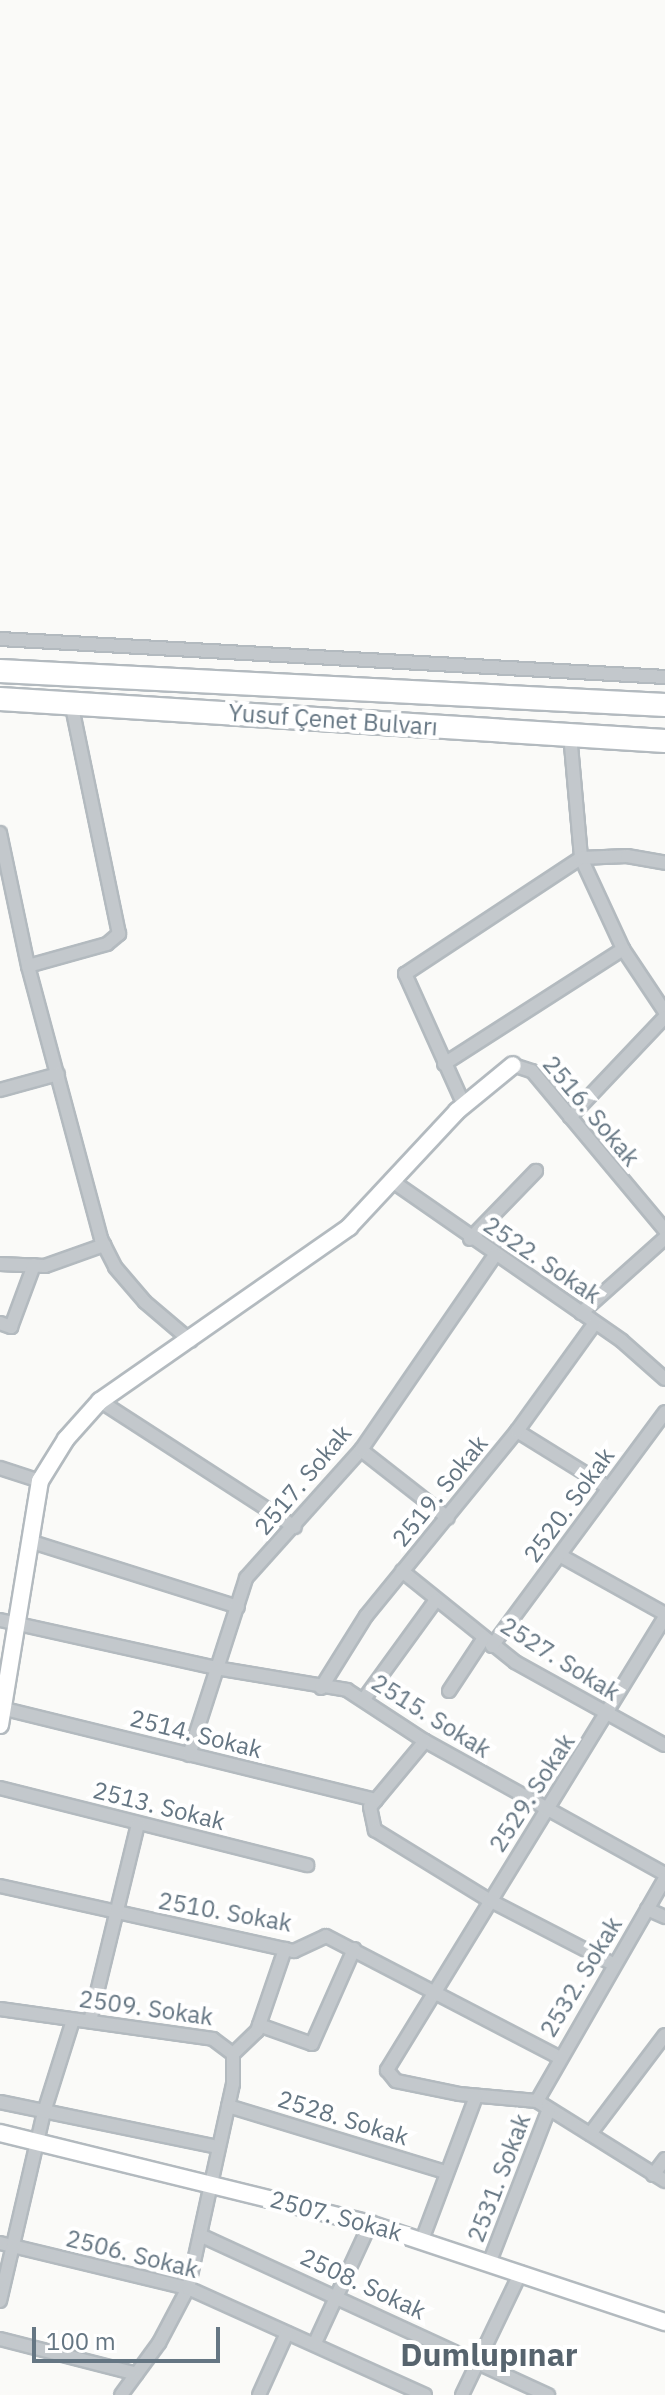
<!DOCTYPE html>
<html>
<head>
<meta charset="utf-8">
<style>
  body { margin:0 }
  #map { position:relative; width:665px; height:2395px; overflow:hidden; background:#fafaf8; font-family:"IBM Plex Sans",sans-serif }
  div>[style] { position:absolute }
  [style*='--x'] { left:calc(var(--x)*1px); top:calc(var(--y)*1px); width:calc(var(--w)*1px); rotate:calc(var(--a)*1deg) }
  .roads { filter:drop-shadow(2px 0 #b3babf) drop-shadow(-2px 0 #b3babf) drop-shadow(0 2px #b3babf) drop-shadow(0 -2px #b3babf) }
  .street>* { height:12px; margin:-6px; padding:0 6px; transform-origin:6px; border-radius:6px; background:#c3c8cc }
  .secondary>* { height:16px; margin:-8px; padding:0 8px; transform-origin:8px; border-radius:8px; background:#fff }
  .highway>* { height:22px; margin:-11px; padding:0 11px; transform-origin:11px; border-radius:11px; background:#fff }
  span { translate:-50% -50%; white-space:nowrap; text-align:center; line-height:1.15; -webkit-text-stroke:8px #fff; paint-order:stroke }
  .street-label { font-size:24px; color:#657683 }
  .district-label { font-size:32px; color:#57646e; font-weight:700 }
  .scale { position:absolute; left:32px; top:2327px; width:188px; height:36px; box-sizing:border-box; border:4px solid #657683; border-top:0; padding-left:10px; font-size:24px; line-height:28px; white-space:nowrap; color:#657683; -webkit-text-stroke:6px #fff; paint-order:stroke }
</style>
</head>
<body>
<div id="map">
  <div class="roads">
    <div class="street">
      <i style="--x:0;--y:639;--w:666;--a:3.27"></i>
      <i style="--x:570;--y:734;--w:124;--a:84.9"></i>
      <i style="--x:581;--y:858;--w:100;--a:65.2"></i>
      <i style="--x:623;--y:949;--w:76;--a:56.3"></i>
      <i style="--x:0;--y:833;--w:136;--a:78.1"></i>
      <i style="--x:28;--y:966;--w:283;--a:75"></i>
      <i style="--x:101;--y:1239;--w:31;--a:63"></i>
      <i style="--x:115;--y:1267;--w:46;--a:49.4"></i>
      <i style="--x:145;--y:1302;--w:60;--a:40.3"></i>
      <i style="--x:28;--y:966;--w:82;--a:-15.6"></i>
      <i style="--x:107;--y:944;--w:16;--a:-40"></i>
      <i style="--x:119;--y:934;--w:236;--a:-101.7"></i>
      <i style="--x:444;--y:1064;--w:213;--a:-32.7"></i>
      <i style="--x:513;--y:1065;--w:20;--a:18"></i>
      <i style="--x:532;--y:1071;--w:207;--a:50.1"></i>
      <i style="--x:0;--y:1090;--w:60;--a:-15.4"></i>
      <i style="--x:464;--y:1105;--w:144;--a:-114.2"></i>
      <i style="--x:405;--y:974;--w:211;--a:-33.4"></i>
      <i style="--x:581;--y:858;--w:46;--a:-2.5"></i>
      <i style="--x:627;--y:856;--w:39;--a:10"></i>
      <i style="--x:570;--y:1117;--w:138;--a:-46.5"></i>
      <i style="--x:392;--y:1181;--w:280;--a:34.8"></i>
      <i style="--x:622;--y:1341;--w:57;--a:41.5"></i>
      <i style="--x:470;--y:1239;--w:95;--a:-45.9"></i>
      <i style="--x:0;--y:1264;--w:45;--a:2.5"></i>
      <i style="--x:45;--y:1266;--w:63;--a:-19.6"></i>
      <i style="--x:581;--y:1313;--w:113;--a:-41.8"></i>
      <i style="--x:0;--y:1323;--w:12;--a:20"></i>
      <i style="--x:11;--y:1327;--w:66;--a:-69.6"></i>
      <i style="--x:100;--y:1401;--w:232;--a:32.9"></i>
      <i style="--x:517;--y:1431;--w:108;--a:31.8"></i>
      <i style="--x:361;--y:1450;--w:110;--a:38"></i>
      <i style="--x:0;--y:1468;--w:42;--a:18"></i>
      <i style="--x:29;--y:1541;--w:219;--a:17.5"></i>
      <i style="--x:561;--y:1556;--w:119;--a:29.1"></i>
      <i style="--x:402;--y:1571;--w:145;--a:38.8"></i>
      <i style="--x:515;--y:1662;--w:171;--a:29"></i>
      <i style="--x:665;--y:1617;--w:532;--a:121.54"></i>
      <i style="--x:387;--y:2070;--w:14;--a:51"></i>
      <i style="--x:396;--y:2081;--w:64;--a:11.7"></i>
      <i style="--x:459;--y:2094;--w:78;--a:5.1"></i>
      <i style="--x:537;--y:2101;--w:151;--a:32"></i>
      <i style="--x:0;--y:1620;--w:221;--a:12.5"></i>
      <i style="--x:216;--y:1668;--w:133;--a:9.5"></i>
      <i style="--x:347;--y:1690;--w:93;--a:33.2"></i>
      <i style="--x:425;--y:1741;--w:274;--a:29"></i>
      <i style="--x:492;--y:1646;--w:291;--a:-53.5"></i>
      <i style="--x:321;--y:1688;--w:85;--a:-58"></i>
      <i style="--x:366;--y:1616;--w:239;--a:-50.8"></i>
      <i style="--x:517;--y:1431;--w:133;--a:-54.2"></i>
      <i style="--x:449;--y:1691;--w:64;--a:-56.6"></i>
      <i style="--x:364;--y:1699;--w:122;--a:-54"></i>
      <i style="--x:5;--y:1709;--w:382;--a:13.8"></i>
      <i style="--x:425;--y:1741;--w:86;--a:129.8"></i>
      <i style="--x:370;--y:1807;--w:24;--a:78"></i>
      <i style="--x:375;--y:1830;--w:134;--a:31.6"></i>
      <i style="--x:489;--y:1900;--w:140;--a:27.3"></i>
      <i style="--x:189;--y:1755;--w:186;--a:-72.1"></i>
      <i style="--x:246;--y:1578;--w:172;--a:-48.1"></i>
      <i style="--x:361;--y:1450;--w:237;--a:-55.5"></i>
      <i style="--x:0;--y:1788;--w:317;--a:14.1"></i>
      <i style="--x:0;--y:1886;--w:301;--a:12.5"></i>
      <i style="--x:294;--y:1951;--w:35;--a:-25"></i>
      <i style="--x:326;--y:1936;--w:262;--a:27.5"></i>
      <i style="--x:647;--y:1909;--w:20;--a:24"></i>
      <i style="--x:0;--y:2009;--w:215;--a:8"></i>
      <i style="--x:213;--y:2039;--w:25;--a:37"></i>
      <i style="--x:233;--y:2054;--w:30;--a:90"></i>
      <i style="--x:233;--y:2084;--w:209;--a:102.4"></i>
      <i style="--x:188;--y:2288;--w:62;--a:117.8"></i>
      <i style="--x:159;--y:2343;--w:64;--a:126.2"></i>
      <i style="--x:90;--y:2021;--w:203;--a:-76.3"></i>
      <i style="--x:259;--y:2025;--w:56;--a:19.7"></i>
      <i style="--x:312;--y:2044;--w:104;--a:-66.1"></i>
      <i style="--x:233;--y:2054;--w:33;--a:-44"></i>
      <i style="--x:257;--y:2031;--w:87;--a:-71.1"></i>
      <i style="--x:537;--y:2101;--w:257;--a:-60.1"></i>
      <i style="--x:0;--y:2102;--w:223;--a:11.7"></i>
      <i style="--x:228;--y:2106;--w:227;--a:16.9"></i>
      <i style="--x:590;--y:2134;--w:124;--a:-52.9"></i>
      <i style="--x:653;--y:2175;--w:20;--a:-53"></i>
      <i style="--x:202;--y:2236;--w:381;--a:24.7"></i>
      <i style="--x:422;--y:2240;--w:154;--a:-69.4"></i>
      <i style="--x:0;--y:2243;--w:193;--a:13.5"></i>
      <i style="--x:188;--y:2288;--w:260;--a:24.3"></i>
      <i style="--x:490;--y:2261;--w:163;--a:-68.8"></i>
      <i style="--x:0;--y:2301;--w:194;--a:-76.9"></i>
      <i style="--x:44;--y:2112;--w:96;--a:-72.5"></i>
      <i style="--x:0;--y:2339;--w:141;--a:14.3"></i>
      <i style="--x:315;--y:2343;--w:131;--a:-65.2"></i>
      <i style="--x:259;--y:2395;--w:68;--a:-65.7"></i>
      <i style="--x:462;--y:2395;--w:136;--a:-64.4"></i>
    </div>
    <div class="secondary">
      <i style="--x:0;--y:1725;--w:247;--a:-80.7"></i>
      <i style="--x:40;--y:1481;--w:49;--a:-58.2"></i>
      <i style="--x:66;--y:1439;--w:51;--a:-48.2"></i>
      <i style="--x:100;--y:1401;--w:304;--a:-34.9"></i>
      <i style="--x:349;--y:1227;--w:158;--a:-47"></i>
      <i style="--x:457;--y:1111;--w:72;--a:-39.4"></i>
      <i style="--x:0;--y:2133;--w:381;--a:13.8"></i>
      <i style="--x:370;--y:2224;--w:311;--a:18.4"></i>
    </div>
    <div class="highway">
      <i style="--x:0;--y:671;--w:666;--a:2.93"></i>
      <i style="--x:0;--y:699;--w:666;--a:3.61"></i>
    </div>
  </div>
  <div class="street-label">
    <span style="left:333px;top:720px;rotate:4deg">Yusuf Çenet Bulvarı</span>
    <span style="left:591px;top:1111px;rotate:50deg">2516. Sokak</span>
    <span style="left:542px;top:1260px;rotate:34deg">2522. Sokak</span>
    <span style="left:303px;top:1480px;rotate:-50deg">2517. Sokak</span>
    <span style="left:440px;top:1491px;rotate:-51deg">2519. Sokak</span>
    <span style="left:569px;top:1505px;rotate:-54deg">2520. Sokak</span>
    <span style="left:560px;top:1659px;rotate:32deg">2527. Sokak</span>
    <span style="left:431px;top:1716px;rotate:32deg">2515. Sokak</span>
    <span style="left:196px;top:1734px;rotate:14deg">2514. Sokak</span>
    <span style="left:532px;top:1793px;rotate:-57deg">2529. Sokak</span>
    <span style="left:159px;top:1806px;rotate:14deg">2513. Sokak</span>
    <span style="left:225px;top:1912px;rotate:10deg">2510. Sokak</span>
    <span style="left:581px;top:1977px;rotate:-59deg">2532. Sokak</span>
    <span style="left:146px;top:2008px;rotate:8deg">2509. Sokak</span>
    <span style="left:343px;top:2118px;rotate:17deg">2528. Sokak</span>
    <span style="left:499px;top:2178px;rotate:-69deg">2531. Sokak</span>
    <span style="left:336px;top:2216px;rotate:15deg">2507. Sokak</span>
    <span style="left:132px;top:2254px;rotate:14deg">2506. Sokak</span>
    <span style="left:363px;top:2284px;rotate:25deg">2508. Sokak</span>
  </div>
  <div class="district-label">
    <span style="left:489px;top:2354px">Dumlupınar</span>
  </div>
  <div class="scale">100 m</div>
</div>
</body>
</html>
